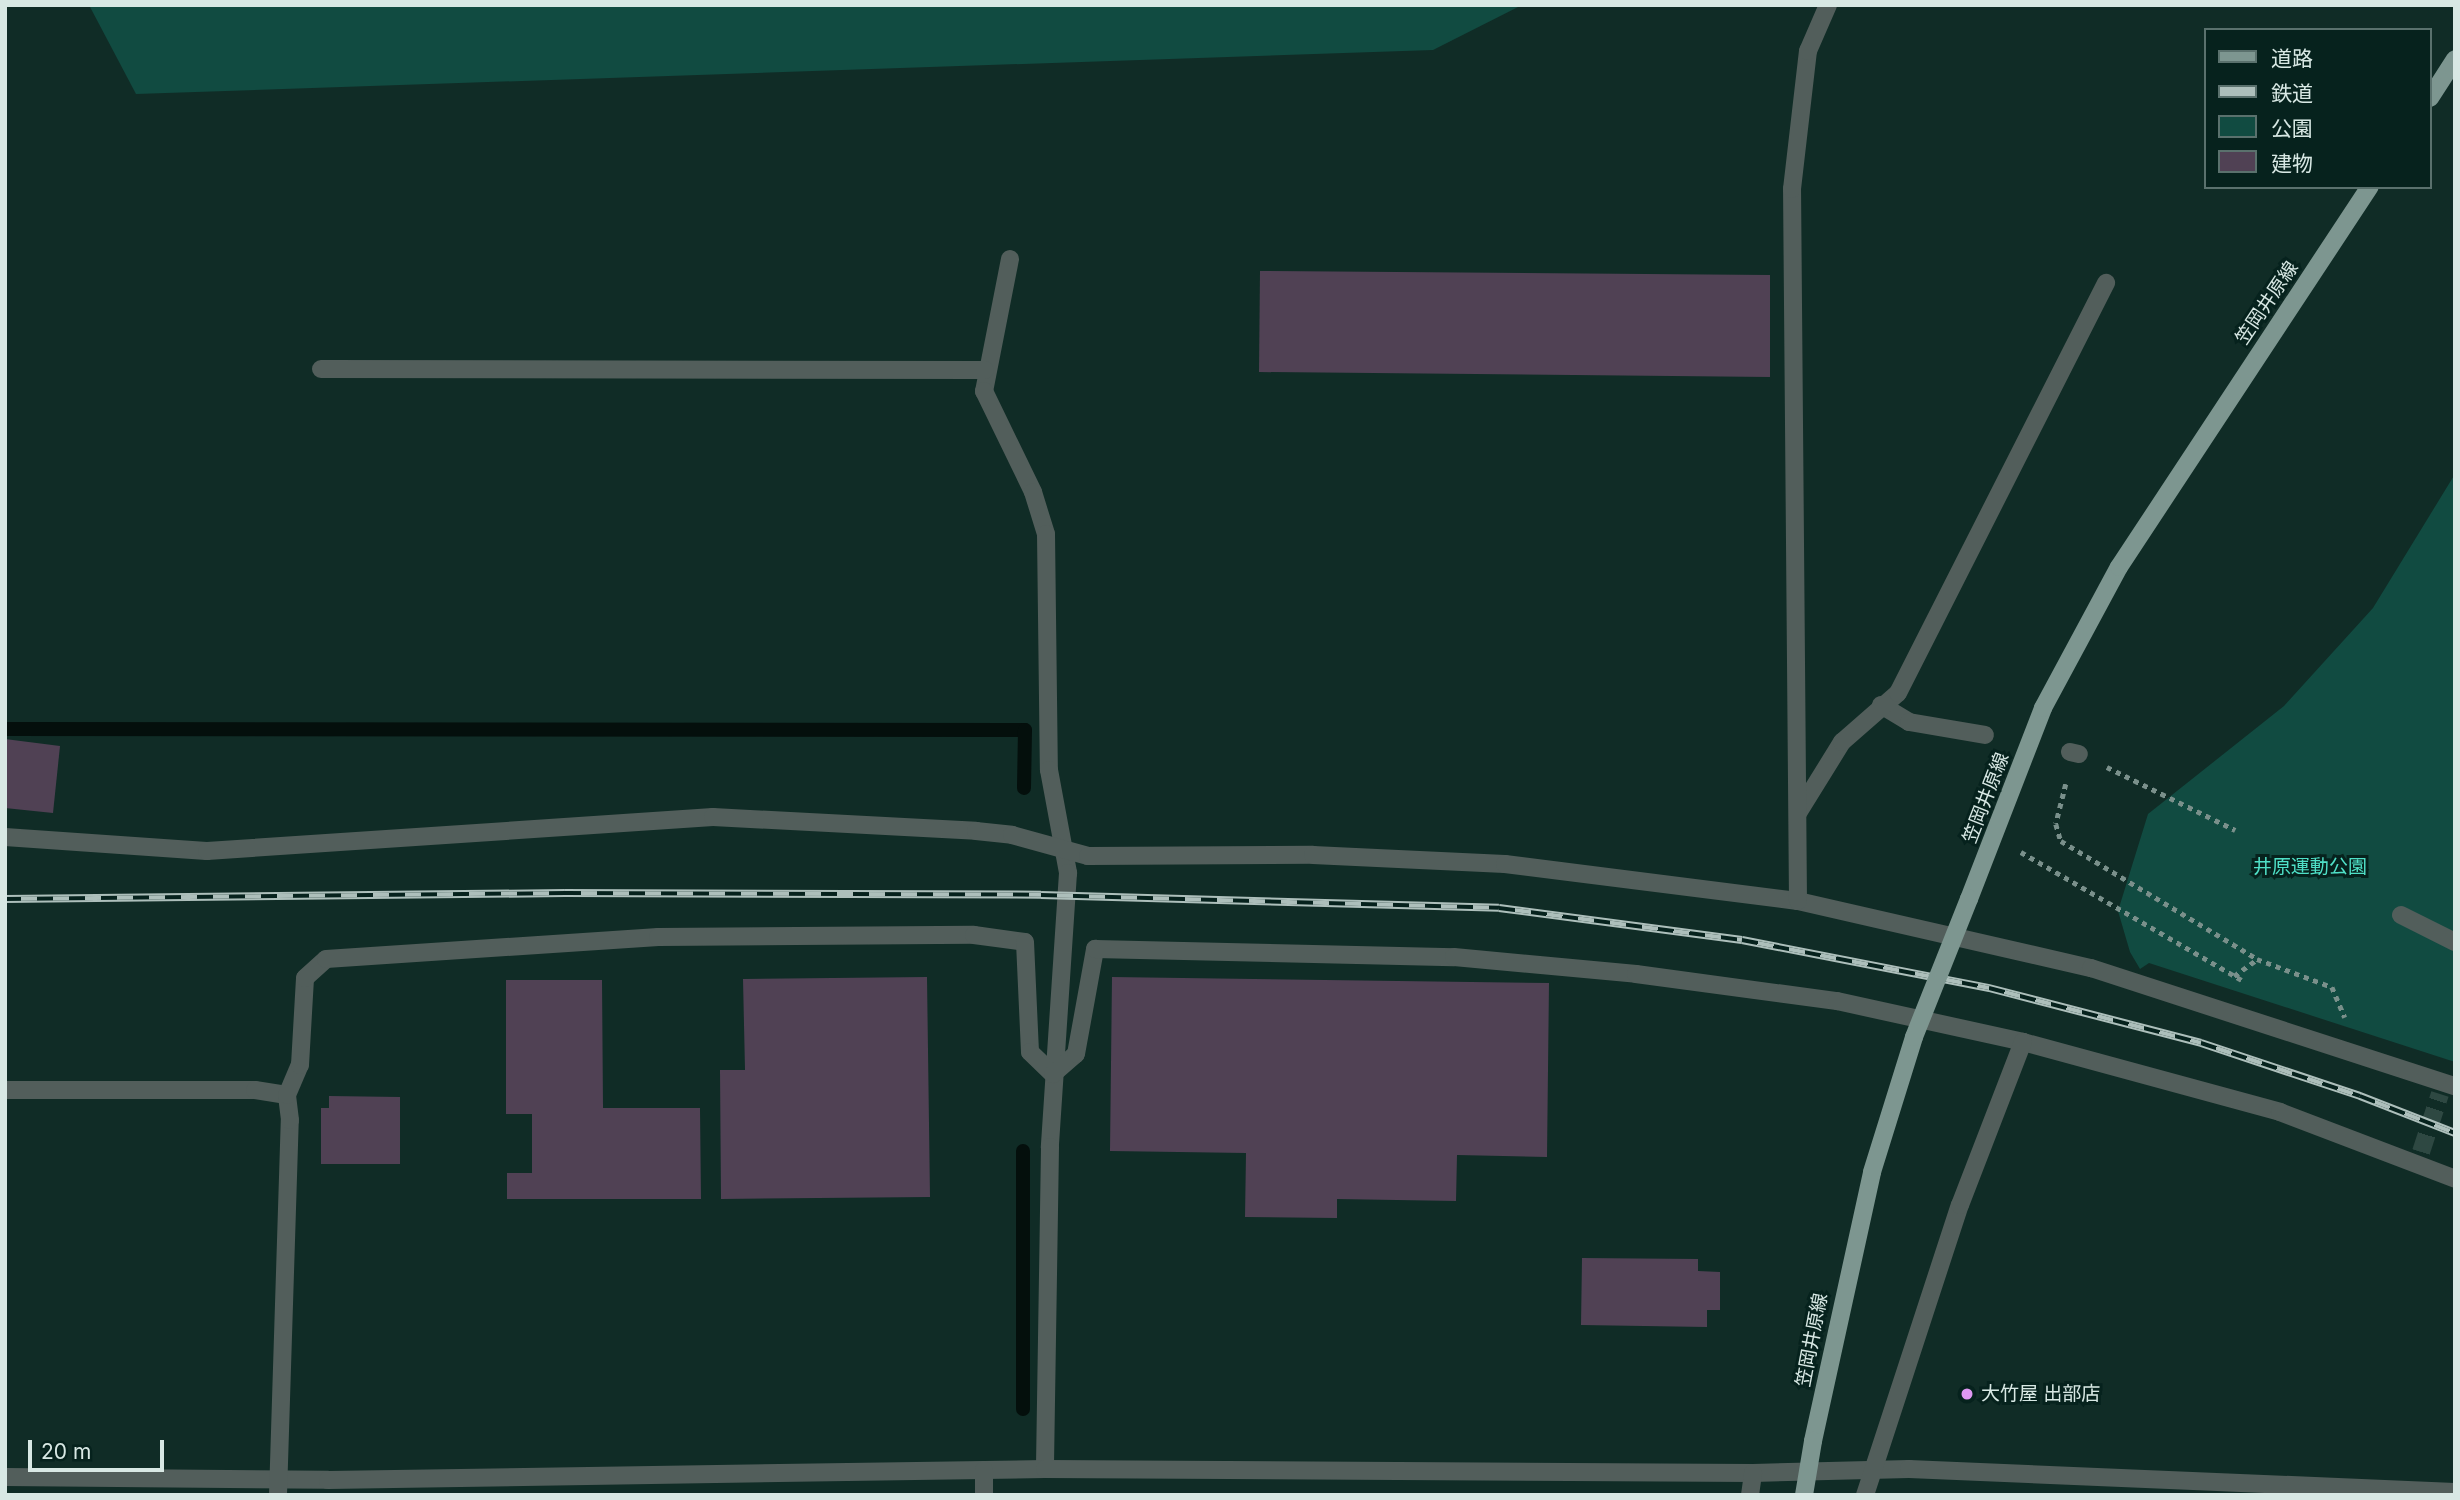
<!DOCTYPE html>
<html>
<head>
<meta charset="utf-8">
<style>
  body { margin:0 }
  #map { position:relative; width:2460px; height:1500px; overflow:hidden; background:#102c26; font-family:Inter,"Noto Sans JP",sans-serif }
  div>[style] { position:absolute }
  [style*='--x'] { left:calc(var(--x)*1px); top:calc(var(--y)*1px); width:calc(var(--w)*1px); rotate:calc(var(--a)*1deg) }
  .green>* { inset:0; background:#114b41 }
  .stream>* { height:14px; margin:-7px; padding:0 7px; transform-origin:7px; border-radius:7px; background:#040f0c }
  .building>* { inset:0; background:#504154 }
  .minor-tunnel>* { height:18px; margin-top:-9px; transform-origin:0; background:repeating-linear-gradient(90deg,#2e4842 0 18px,transparent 0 27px) }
  .path>* { height:4.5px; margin-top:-2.25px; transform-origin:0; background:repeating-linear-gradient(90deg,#7a908b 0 5px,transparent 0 10px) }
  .service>* { height:18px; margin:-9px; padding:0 9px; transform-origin:9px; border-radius:9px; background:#525e5b }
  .minor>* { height:18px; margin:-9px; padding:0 9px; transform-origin:9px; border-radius:9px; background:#525e5b }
  .primary>* { height:18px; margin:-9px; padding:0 9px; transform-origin:9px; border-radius:9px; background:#7d9690 }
  .rail>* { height:8px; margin-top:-4px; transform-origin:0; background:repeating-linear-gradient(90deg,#06221d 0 16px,#adbfbb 0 32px); box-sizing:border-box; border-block:2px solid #adbfbb }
  .primary-bridge>* { height:18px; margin:-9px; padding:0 9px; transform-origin:9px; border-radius:9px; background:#7d9690 }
  .dots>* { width:19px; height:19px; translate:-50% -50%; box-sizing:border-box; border:4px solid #06221d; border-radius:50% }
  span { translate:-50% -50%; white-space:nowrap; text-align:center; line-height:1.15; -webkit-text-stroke:6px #06221d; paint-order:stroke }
  .street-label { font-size:19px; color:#d8e8e4 }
  .park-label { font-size:19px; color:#4fe0c7 }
  .poi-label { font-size:19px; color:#d8e8e4 }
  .left { translate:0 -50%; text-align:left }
  .frame { position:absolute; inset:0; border:7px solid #d8e8e4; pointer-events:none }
  .legend { position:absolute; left:2204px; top:28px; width:228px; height:161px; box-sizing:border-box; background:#06221d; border:2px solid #5a716d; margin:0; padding:9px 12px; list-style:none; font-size:21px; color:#d8e8e4 }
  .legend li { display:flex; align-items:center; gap:14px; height:35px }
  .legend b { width:35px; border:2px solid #5a716d }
  .scale { position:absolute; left:28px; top:1440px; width:136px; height:32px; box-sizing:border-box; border:4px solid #d8e8e4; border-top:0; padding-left:9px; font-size:21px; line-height:24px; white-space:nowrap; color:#d8e8e4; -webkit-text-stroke:5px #06221d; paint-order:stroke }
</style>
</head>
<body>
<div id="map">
  <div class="green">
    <i style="clip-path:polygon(89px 5px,1522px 5px,1433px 50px,136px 94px)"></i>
    <i style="clip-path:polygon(2455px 474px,2455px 1062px,2149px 963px,2140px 969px,2130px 952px,2118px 911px,2148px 814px,2284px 706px,2373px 608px)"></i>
  </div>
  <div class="stream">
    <i style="--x:5;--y:729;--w:1020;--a:0.06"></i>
    <i style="--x:1025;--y:730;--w:58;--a:91"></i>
    <i style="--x:1023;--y:1409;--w:258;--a:-90"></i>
  </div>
  <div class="building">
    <i style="clip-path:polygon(1260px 271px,1770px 275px,1770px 377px,1259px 372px)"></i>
    <i style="clip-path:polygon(5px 739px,60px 746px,53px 813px,5px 808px)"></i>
    <i style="clip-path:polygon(927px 977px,930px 1197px,721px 1199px,720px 1070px,745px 1070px,743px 979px)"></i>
    <i style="clip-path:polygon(1112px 977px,1549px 983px,1547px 1157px,1457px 1155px,1456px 1201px,1337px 1199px,1337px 1218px,1245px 1217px,1246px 1153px,1110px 1151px)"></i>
    <i style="clip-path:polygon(506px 980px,602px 980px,603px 1108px,700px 1108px,701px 1199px,507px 1199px,507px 1173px,532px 1173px,532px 1114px,506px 1114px)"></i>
    <i style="clip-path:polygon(329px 1096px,400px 1097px,400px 1164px,321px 1164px,321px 1108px,329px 1108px)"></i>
    <i style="clip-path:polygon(1582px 1258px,1698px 1259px,1698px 1271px,1720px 1272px,1720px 1310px,1707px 1310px,1707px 1327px,1581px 1325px)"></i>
  </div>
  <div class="minor-tunnel">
    <i style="--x:2421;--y:1152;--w:61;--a:-71.9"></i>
  </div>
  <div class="path">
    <i style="--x:2107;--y:767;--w:143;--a:26.2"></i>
    <i style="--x:2066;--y:784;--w:41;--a:104"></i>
    <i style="--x:2056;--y:824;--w:18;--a:74"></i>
    <i style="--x:2061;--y:841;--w:229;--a:31"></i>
    <i style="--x:2257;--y:959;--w:80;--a:20.5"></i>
    <i style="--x:2332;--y:987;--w:33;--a:67"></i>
    <i style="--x:2021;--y:852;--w:255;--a:30.1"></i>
    <i style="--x:2234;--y:976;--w:29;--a:-36"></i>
  </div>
  <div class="service">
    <i style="--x:1881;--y:705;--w:33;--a:31"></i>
    <i style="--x:1909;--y:722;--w:77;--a:9.7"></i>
    <i style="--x:2070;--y:752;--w:9;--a:13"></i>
    <i style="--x:2401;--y:915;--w:60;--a:26.6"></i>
  </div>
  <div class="minor">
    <i style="--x:1010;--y:259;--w:135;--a:101.1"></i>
    <i style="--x:984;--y:391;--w:112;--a:64.1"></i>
    <i style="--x:1033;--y:492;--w:44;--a:72.8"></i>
    <i style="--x:1046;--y:534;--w:236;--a:89.3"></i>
    <i style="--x:1049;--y:770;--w:105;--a:79.5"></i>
    <i style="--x:1068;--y:873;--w:275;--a:93.8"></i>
    <i style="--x:1050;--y:1147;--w:322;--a:90.9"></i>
    <i style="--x:321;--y:369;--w:664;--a:0.09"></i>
    <i style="--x:1798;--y:813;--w:84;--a:-58.2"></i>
    <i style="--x:1842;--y:742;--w:74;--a:-41.2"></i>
    <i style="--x:1898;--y:693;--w:460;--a:-63.1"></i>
    <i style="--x:5;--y:837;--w:202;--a:4"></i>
    <i style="--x:207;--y:851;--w:507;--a:-3.84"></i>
    <i style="--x:713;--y:817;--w:263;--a:3"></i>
    <i style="--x:976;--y:831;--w:36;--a:6"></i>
    <i style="--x:1012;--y:835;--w:79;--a:15.4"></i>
    <i style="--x:1088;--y:856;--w:225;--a:-0.3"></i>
    <i style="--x:1313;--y:855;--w:192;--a:2.7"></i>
    <i style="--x:1505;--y:864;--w:295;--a:7.2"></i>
    <i style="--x:1798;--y:901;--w:301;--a:12.9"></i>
    <i style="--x:2091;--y:968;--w:383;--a:18"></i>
    <i style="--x:1798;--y:901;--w:712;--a:-90.48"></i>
    <i style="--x:1792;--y:189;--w:139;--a:-83.4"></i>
    <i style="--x:1808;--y:51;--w:50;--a:-66.5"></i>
    <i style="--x:5;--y:1090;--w:250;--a:0"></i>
    <i style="--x:255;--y:1090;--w:32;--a:9"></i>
    <i style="--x:5;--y:1477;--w:323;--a:0.5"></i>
    <i style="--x:328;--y:1480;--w:717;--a:-0.88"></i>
    <i style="--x:1045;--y:1469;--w:708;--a:0.32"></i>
    <i style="--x:1753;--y:1473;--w:156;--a:-1.5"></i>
    <i style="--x:1909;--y:1469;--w:546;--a:2.41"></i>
    <i style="--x:278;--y:1495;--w:375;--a:-88.2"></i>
    <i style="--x:290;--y:1120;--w:25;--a:-97"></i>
    <i style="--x:287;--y:1095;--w:33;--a:-67"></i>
    <i style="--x:300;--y:1065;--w:87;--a:-86.7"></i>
    <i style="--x:305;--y:978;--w:28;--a:-42"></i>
    <i style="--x:326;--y:959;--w:333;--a:-3.8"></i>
    <i style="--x:658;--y:937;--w:316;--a:-0.4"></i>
    <i style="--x:974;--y:935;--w:51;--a:7.8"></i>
    <i style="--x:1025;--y:942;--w:110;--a:87.4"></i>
    <i style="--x:1030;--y:1052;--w:32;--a:44"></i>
    <i style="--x:1053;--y:1074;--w:30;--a:-41"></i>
    <i style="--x:1076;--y:1054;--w:107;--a:-79.7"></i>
    <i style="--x:1095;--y:949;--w:359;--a:1.3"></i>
    <i style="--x:1454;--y:957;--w:183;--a:5.3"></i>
    <i style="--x:1636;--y:974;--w:203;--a:7.7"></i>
    <i style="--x:1837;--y:1001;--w:190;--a:12.4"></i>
    <i style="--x:2023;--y:1042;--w:266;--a:15.2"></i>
    <i style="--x:2280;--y:1112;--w:187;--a:20.9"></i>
    <i style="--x:984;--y:1495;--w:25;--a:-90"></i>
    <i style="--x:1750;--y:1495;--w:22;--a:-82"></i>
    <i style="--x:1865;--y:1495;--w:305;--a:-71.9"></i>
    <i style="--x:1960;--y:1205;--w:175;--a:-68.9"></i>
  </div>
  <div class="primary">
    <i style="--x:2430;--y:98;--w:46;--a:-57.3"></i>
    <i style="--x:1969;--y:899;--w:205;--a:-68.8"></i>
    <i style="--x:2043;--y:708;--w:160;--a:-61.7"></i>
    <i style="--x:2119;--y:567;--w:455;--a:-56.6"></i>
    <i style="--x:1813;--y:1441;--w:275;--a:-77.6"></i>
    <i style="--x:1872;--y:1172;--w:141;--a:-72.7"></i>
  </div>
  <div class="rail">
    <i style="--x:5;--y:899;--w:560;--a:-0.61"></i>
    <i style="--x:565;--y:893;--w:476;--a:0.2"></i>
    <i style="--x:1041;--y:895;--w:458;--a:1.6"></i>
    <i style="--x:1499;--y:908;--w:245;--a:7.5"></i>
    <i style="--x:1742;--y:940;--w:252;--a:11"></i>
    <i style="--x:1989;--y:988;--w:219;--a:14.5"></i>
    <i style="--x:2201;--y:1043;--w:168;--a:18.4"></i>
    <i style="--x:2360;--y:1096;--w:102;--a:21.3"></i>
  </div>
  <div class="primary-bridge">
    <i style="--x:1914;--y:1037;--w:149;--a:-68.3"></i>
    <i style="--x:1804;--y:1495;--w:55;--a:-80.5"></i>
  </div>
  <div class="dots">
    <i style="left:1967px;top:1394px;background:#de98f2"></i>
  </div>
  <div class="street-label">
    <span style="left:2267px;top:303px;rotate:-56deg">笠岡井原線</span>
    <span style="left:1986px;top:798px;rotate:-69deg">笠岡井原線</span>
    <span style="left:1812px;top:1340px;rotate:-79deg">笠岡井原線</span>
  </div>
  <div class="park-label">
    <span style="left:2310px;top:867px">井原運動公園</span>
  </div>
  <div class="poi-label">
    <span class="left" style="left:1981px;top:1394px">大竹屋 出部店</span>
  </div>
  <div class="frame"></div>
  <ul class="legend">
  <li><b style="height:9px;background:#7d9690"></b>道路</li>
  <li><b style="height:9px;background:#adbfbb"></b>鉄道</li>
  <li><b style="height:19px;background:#114b41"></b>公園</li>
  <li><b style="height:19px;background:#504154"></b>建物</li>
  </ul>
  <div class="scale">20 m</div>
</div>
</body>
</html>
